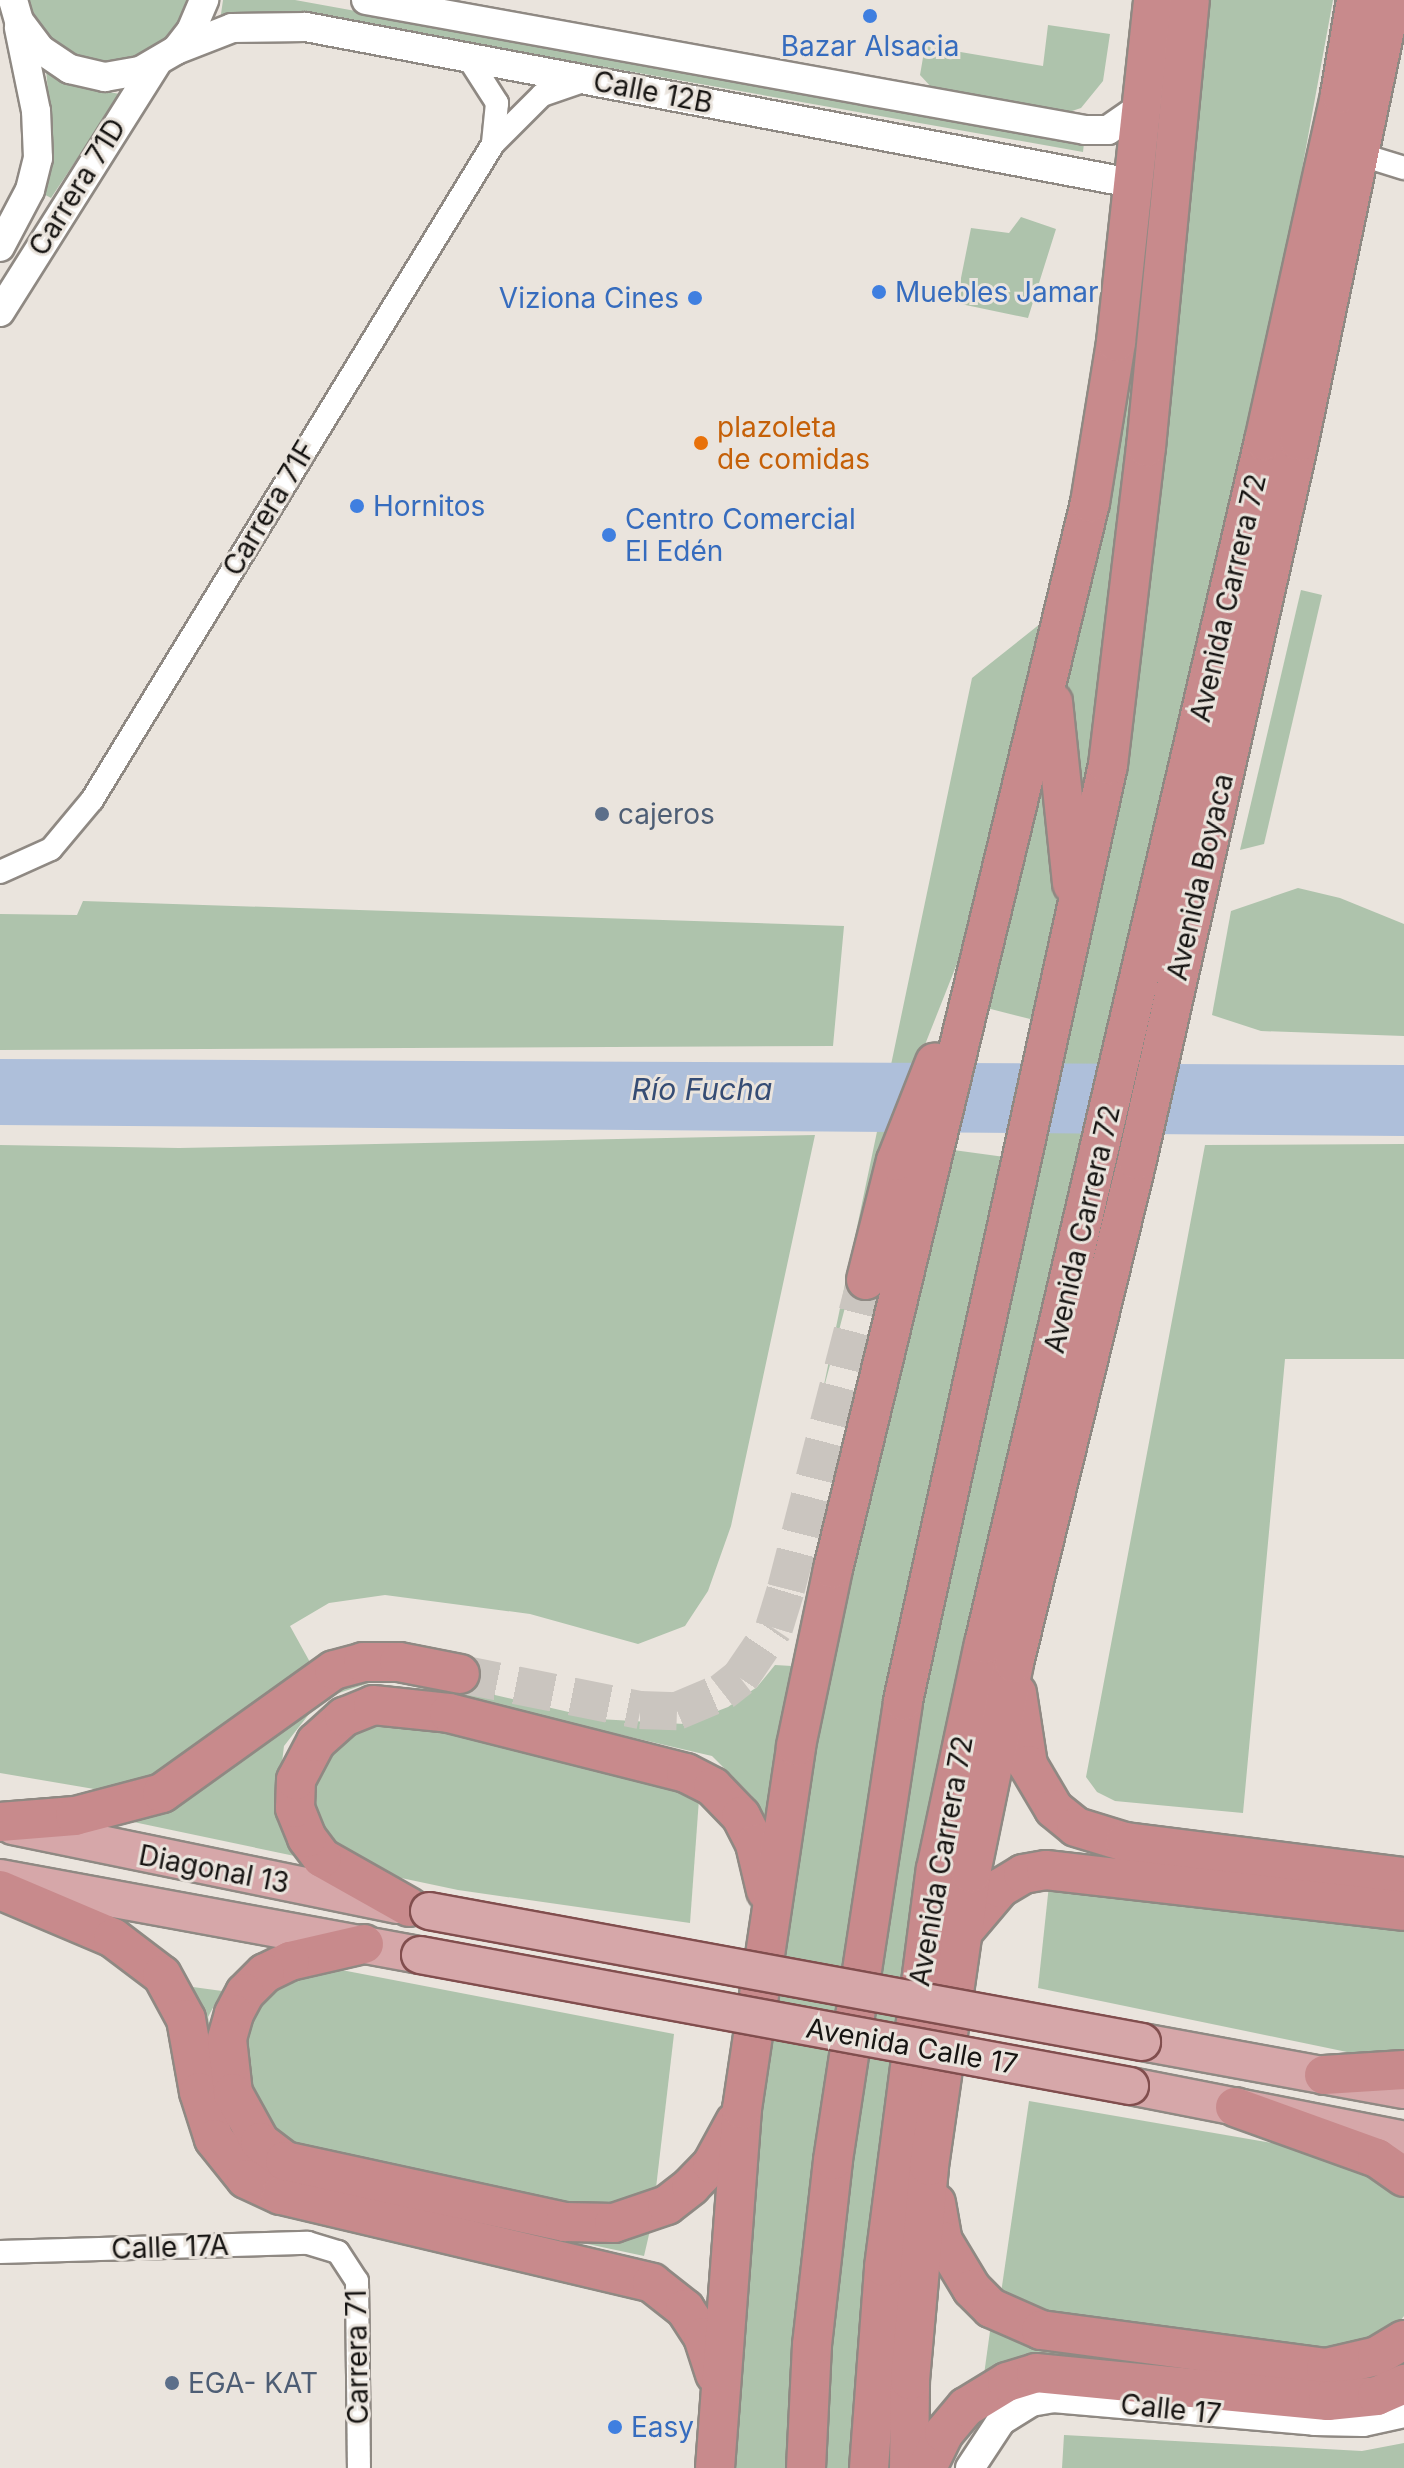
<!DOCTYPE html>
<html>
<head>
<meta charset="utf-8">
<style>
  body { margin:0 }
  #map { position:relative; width:1404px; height:2468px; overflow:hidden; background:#eae4dd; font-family:Inter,sans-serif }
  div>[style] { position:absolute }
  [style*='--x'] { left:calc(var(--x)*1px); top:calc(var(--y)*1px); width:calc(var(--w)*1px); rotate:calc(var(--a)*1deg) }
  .green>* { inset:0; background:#aec3ac }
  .water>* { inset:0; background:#aebfda }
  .trunk-tunnel>* { height:38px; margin-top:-19px; transform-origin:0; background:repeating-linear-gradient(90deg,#cac5bf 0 38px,transparent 0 57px) }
  .roads { filter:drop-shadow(2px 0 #8f8983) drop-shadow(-2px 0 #8f8983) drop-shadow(0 2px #8f8983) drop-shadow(0 -2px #8f8983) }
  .minor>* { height:22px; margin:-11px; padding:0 11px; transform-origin:11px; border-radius:11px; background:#fff }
  .tertiary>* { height:28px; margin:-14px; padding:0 14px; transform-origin:14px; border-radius:14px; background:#fff }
  .primary>* { height:36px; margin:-18px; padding:0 18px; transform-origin:18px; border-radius:18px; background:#d6a7a9 }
  .trunk>* { height:38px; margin:-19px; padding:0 19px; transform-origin:19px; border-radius:19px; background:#c88a8c }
  .bridges { filter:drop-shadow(2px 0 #814e4e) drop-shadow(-2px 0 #814e4e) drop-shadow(0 2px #814e4e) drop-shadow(0 -2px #814e4e) }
  .primary-bridge>* { height:36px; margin:-18px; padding:0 18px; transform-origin:18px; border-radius:18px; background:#d6a7a9 }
  .dots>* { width:22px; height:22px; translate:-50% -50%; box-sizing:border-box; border:4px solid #eae4dd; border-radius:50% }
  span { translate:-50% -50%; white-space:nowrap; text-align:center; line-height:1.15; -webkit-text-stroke:6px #eae4dd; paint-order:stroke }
  .shop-label { font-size:28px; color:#366cbe }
  .left { translate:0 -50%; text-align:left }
  .right { translate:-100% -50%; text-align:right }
  .street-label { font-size:28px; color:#161412 }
  .food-label { font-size:28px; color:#c56008 }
  .service-label { font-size:28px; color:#4e5e75 }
  .water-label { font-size:30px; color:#354c74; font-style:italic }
</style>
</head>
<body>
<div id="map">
  <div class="green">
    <i style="clip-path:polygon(25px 0,192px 0,167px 41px,142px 57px,113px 63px,84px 60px,57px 47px,37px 25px)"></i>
    <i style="clip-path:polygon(223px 0,295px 0,1084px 143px,1083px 152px,329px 18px,261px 13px,220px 21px)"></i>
    <i style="clip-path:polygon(1210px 0,1333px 0,1290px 235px,1056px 1289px,857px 2468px,823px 2468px,825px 2349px,901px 1788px,1075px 1000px,1186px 221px)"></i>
    <i style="clip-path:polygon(1048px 25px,1110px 34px,1103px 81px,1081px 108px,1069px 112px,933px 89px,920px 75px,925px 46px,1043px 66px)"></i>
    <i style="clip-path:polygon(46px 69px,81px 87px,120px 94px,51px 198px,40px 192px,50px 115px)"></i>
    <i style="clip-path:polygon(1021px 217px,1056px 229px,1028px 318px,956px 303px,971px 228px,1009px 233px)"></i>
    <i style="clip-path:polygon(1141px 238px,1149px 239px,1110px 643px,1078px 834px,1063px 687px)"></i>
    <i style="clip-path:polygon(1301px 590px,1322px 595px,1264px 844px,1240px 850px)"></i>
    <i style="clip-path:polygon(1050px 616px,966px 941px,892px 1128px,821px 1399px,972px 678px)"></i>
    <i style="clip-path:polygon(1046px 736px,1064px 911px,1038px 1021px,979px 1006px)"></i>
    <i style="clip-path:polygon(1298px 888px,1340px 898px,1404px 924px,1404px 1036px,1261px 1031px,1212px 1015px,1231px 911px)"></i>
    <i style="clip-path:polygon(83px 901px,844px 926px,833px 1046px,0 1050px,0 914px,77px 915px)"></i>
    <i style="clip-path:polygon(815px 1135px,731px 1526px,708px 1591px,685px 1626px,638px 1644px,530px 1614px,385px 1595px,329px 1603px,290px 1626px,311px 1664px,153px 1777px,100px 1790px,0 1773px,0 1145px,179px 1148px)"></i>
    <i style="clip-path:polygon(1404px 1144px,1404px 1359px,1285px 1359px,1243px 1813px,1115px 1801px,1097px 1792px,1086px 1777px,1205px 1145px)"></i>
    <i style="clip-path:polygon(946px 1149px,1012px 1158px,792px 2468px,736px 2468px,730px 2447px,758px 2130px,799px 1818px)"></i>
    <i style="clip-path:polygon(775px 1665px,792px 1666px,764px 1832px,752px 1796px,712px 1756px,398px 1683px,369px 1683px,339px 1693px,313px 1709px,284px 1746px,278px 1795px,309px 1859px,124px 1820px,345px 1680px,400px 1673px,599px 1719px,684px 1724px,728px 1707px,757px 1687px)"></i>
    <i style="clip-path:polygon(391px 1717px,658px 1780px,699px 1799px,690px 1923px,458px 1890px,368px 1871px,337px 1854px,310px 1802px,313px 1767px,331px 1740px)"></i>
    <i style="clip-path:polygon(1049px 1885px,1404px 1925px,1404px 2057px,1376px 2058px,1038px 1988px)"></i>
    <i style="clip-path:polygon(326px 1967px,674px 2034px,654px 2205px,594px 2214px,306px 2152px,277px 2137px,259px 2115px,240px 2051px,246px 2024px,265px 1997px,292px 1973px)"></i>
    <i style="clip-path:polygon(193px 1987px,222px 1991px,208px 2017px,222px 2099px,244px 2137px,651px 2226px,644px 2256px,303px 2183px,237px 2143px,214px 2104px)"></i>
    <i style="clip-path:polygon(1029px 2101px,1342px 2155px,1404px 2194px,1404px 2316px,1390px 2334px,1354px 2352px,1100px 2330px,1000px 2300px)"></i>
    <i style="clip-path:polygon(991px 2324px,1404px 2359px,983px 2382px)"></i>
    <i style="clip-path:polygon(1064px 2435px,1362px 2451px,1404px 2443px,1404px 2468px,1062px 2468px)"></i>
  </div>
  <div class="water">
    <i style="clip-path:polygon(0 1059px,1404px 1065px,1404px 1136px,0 1125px)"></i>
  </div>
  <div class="trunk-tunnel">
    <i style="--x:460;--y:1674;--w:184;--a:11.3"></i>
    <i style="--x:640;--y:1710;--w:37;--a:2"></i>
    <i style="--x:677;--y:1711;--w:49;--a:-22.9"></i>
    <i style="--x:722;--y:1692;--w:23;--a:-38"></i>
    <i style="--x:740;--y:1678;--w:60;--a:-55.8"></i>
    <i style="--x:774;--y:1628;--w:41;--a:-72.9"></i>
    <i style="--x:786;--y:1589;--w:319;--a:-75.5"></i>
  </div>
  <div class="roads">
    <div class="minor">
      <i style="--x:467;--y:56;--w:56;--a:57.4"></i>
      <i style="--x:497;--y:103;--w:40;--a:95.7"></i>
      <i style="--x:1362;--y:155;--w:44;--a:17.2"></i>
      <i style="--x:0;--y:872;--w:56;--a:-24.3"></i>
      <i style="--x:51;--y:849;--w:64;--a:-50.1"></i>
      <i style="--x:92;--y:800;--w:769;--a:-58.56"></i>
      <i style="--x:493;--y:144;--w:69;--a:-45"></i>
      <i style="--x:542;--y:95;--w:43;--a:-18.9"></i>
      <i style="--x:0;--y:2252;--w:308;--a:-1.7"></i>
      <i style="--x:308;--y:2243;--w:31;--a:17"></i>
      <i style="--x:338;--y:2252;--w:35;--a:57"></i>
      <i style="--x:357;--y:2281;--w:187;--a:89.4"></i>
    </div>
    <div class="tertiary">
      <i style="--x:13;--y:0;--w:22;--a:74"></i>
      <i style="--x:19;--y:21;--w:35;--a:53"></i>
      <i style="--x:40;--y:49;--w:36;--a:34"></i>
      <i style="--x:70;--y:69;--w:36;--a:13"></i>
      <i style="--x:105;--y:77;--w:36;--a:-10"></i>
      <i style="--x:140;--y:71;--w:42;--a:-30.3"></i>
      <i style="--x:176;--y:50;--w:24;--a:-52"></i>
      <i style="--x:191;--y:31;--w:34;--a:-67"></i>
      <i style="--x:366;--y:0;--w:731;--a:10.25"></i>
      <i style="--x:1085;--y:130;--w:23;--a:0"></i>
      <i style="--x:1108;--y:130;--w:40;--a:-34.9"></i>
      <i style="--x:176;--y:50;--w:60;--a:-21.4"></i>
      <i style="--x:232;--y:28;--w:74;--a:-0.8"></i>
      <i style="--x:306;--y:27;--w:841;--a:10.7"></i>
      <i style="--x:0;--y:247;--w:64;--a:-62.2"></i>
      <i style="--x:30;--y:190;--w:33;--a:-76"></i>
      <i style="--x:38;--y:158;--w:47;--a:-92.4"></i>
      <i style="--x:36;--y:111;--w:85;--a:-101.6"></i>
      <i style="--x:0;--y:312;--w:293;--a:-57.8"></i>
      <i style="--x:970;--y:2468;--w:56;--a:-56.6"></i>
      <i style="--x:1001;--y:2421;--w:36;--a:-32"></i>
      <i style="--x:1031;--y:2402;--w:22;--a:-10"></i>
      <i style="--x:1053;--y:2398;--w:263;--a:5"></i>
      <i style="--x:1315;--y:2421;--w:48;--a:1.2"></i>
      <i style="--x:1363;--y:2422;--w:42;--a:-12.4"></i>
    </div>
    <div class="primary">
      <i style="--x:13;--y:1826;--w:393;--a:11.6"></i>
      <i style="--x:0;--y:1878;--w:427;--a:10.4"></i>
      <i style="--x:1142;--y:2042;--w:266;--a:10.4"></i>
      <i style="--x:1130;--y:2086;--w:279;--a:11.1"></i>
    </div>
    <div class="trunk">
      <i style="--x:1053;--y:702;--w:183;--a:84"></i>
      <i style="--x:866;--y:1280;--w:123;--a:-75.9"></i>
      <i style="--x:896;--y:1161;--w:106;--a:-68.5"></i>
      <i style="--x:1017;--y:1693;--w:73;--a:81.3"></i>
      <i style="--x:1028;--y:1765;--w:51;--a:59.4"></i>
      <i style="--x:1054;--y:1809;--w:28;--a:39"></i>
      <i style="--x:1076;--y:1827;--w:51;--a:17"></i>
      <i style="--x:1125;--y:1842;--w:281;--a:7.2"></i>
      <i style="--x:0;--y:1822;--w:75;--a:-4.6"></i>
      <i style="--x:75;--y:1816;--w:90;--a:-14.8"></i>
      <i style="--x:162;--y:1793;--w:211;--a:-35.6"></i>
      <i style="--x:334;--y:1670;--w:30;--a:-15"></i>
      <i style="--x:363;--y:1662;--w:36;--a:0"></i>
      <i style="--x:399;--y:1662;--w:62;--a:11.1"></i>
      <i style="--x:0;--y:1890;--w:123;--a:23"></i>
      <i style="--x:113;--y:1938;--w:61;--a:37.1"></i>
      <i style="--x:162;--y:1975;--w:50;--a:61.4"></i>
      <i style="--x:186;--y:2019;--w:74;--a:79.9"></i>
      <i style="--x:199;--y:2092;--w:49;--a:72.3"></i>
      <i style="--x:214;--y:2139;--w:51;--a:51.3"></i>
      <i style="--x:246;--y:2179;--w:38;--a:25"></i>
      <i style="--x:281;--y:2195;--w:381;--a:13.3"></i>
      <i style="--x:652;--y:2283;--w:42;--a:38.2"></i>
      <i style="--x:685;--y:2309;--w:33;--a:57"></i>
      <i style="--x:703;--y:2337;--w:39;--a:72"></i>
      <i style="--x:409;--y:1907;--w:100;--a:-150.6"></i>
      <i style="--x:322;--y:1858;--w:25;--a:-127"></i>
      <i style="--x:307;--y:1838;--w:32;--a:-112"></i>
      <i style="--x:295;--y:1808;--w:28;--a:-88"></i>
      <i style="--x:296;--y:1780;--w:43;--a:-62.2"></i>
      <i style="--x:316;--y:1742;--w:38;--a:-42"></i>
      <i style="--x:344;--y:1717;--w:31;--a:-22"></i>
      <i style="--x:373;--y:1705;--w:76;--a:6"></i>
      <i style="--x:449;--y:1713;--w:244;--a:14.2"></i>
      <i style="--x:686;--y:1773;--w:30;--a:27"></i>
      <i style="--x:713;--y:1787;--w:40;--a:46"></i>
      <i style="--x:741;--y:1816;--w:31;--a:63"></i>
      <i style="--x:755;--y:1844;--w:48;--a:76.8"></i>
      <i style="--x:962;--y:1933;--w:59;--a:-49.8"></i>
      <i style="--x:1000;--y:1888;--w:27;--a:-31"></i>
      <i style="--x:1023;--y:1874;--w:23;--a:-10"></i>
      <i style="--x:1046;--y:1870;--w:360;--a:6.5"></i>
      <i style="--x:364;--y:1944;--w:76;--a:167.1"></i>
      <i style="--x:290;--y:1961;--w:28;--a:154"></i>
      <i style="--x:265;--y:1973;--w:28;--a:135"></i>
      <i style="--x:245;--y:1993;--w:24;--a:118"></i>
      <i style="--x:234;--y:2014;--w:26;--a:106"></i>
      <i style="--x:227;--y:2039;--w:54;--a:83.7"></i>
      <i style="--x:233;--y:2093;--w:56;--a:61.1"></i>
      <i style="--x:260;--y:2142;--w:31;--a:37"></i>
      <i style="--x:285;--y:2161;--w:287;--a:12.3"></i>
      <i style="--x:565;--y:2222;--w:49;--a:1.2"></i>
      <i style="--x:614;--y:2223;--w:56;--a:-18.8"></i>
      <i style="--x:667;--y:2205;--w:31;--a:-38"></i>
      <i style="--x:691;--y:2186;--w:30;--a:-46"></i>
      <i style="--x:712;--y:2164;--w:48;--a:-61.3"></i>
      <i style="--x:1324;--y:2075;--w:80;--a:-3.6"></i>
      <i style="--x:1235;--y:2107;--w:151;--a:19.8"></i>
      <i style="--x:1377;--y:2158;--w:33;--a:35"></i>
      <i style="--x:936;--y:2203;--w:39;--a:80"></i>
      <i style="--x:943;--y:2241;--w:56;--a:58.9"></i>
      <i style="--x:972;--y:2289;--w:27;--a:45"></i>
      <i style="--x:991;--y:2308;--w:55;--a:23.7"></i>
      <i style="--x:1041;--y:2330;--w:288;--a:7.6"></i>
      <i style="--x:1326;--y:2368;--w:52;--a:-13.2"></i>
      <i style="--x:1377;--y:2356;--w:31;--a:-31"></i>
      <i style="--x:715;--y:2468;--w:360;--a:-85.7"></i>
      <i style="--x:742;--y:2109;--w:367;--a:-81.5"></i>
      <i style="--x:796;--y:1746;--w:181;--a:-78.2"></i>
      <i style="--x:833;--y:1569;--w:1097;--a:-76.45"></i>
      <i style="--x:1090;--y:503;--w:163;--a:-80.8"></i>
      <i style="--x:1116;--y:342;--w:344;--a:-83.8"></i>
      <i style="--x:806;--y:2468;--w:123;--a:-87.2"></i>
      <i style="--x:812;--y:2345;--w:186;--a:-83.5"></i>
      <i style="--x:833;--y:2160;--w:464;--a:-81.3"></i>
      <i style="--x:903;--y:1701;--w:958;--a:-77.65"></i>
      <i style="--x:1108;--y:765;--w:320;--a:-83.2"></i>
      <i style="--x:1146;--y:447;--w:449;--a:-84.4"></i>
      <i style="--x:869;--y:2468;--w:202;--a:-85.7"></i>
      <i style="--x:884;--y:2267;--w:401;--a:-82.6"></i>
      <i style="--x:936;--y:1869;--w:230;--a:-78"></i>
      <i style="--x:984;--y:1644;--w:1235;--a:-76.9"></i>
      <i style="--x:1264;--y:441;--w:355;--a:-77.6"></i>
      <i style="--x:1340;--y:94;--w:95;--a:-80.3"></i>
      <i style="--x:909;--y:2468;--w:88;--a:-89.3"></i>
      <i style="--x:910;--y:2380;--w:215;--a:-84.9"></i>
      <i style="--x:929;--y:2166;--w:296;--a:-81.8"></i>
      <i style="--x:971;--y:1873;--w:214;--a:-78.4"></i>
      <i style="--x:1014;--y:1663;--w:518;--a:-76.26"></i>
      <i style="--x:1137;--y:1160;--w:737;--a:-77.3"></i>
      <i style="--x:1299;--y:441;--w:450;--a:-78.2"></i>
      <i style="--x:927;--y:2468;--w:39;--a:-64"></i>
      <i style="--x:944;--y:2433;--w:34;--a:-50"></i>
      <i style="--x:966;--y:2407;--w:48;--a:-31.4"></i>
      <i style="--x:1007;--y:2382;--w:30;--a:-17"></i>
      <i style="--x:1036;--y:2373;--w:293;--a:5.5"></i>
      <i style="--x:1328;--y:2401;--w:49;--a:-5.8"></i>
      <i style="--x:1377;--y:2396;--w:30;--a:-24"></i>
    </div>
  </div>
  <div class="bridges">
    <div class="primary-bridge">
      <i style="--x:429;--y:1911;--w:725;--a:10.41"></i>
      <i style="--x:420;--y:1955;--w:722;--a:10.45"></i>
    </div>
  </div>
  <div class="dots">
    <i style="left:870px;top:16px;background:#3f7fe0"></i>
    <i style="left:879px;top:292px;background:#3f7fe0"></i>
    <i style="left:695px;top:298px;background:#3f7fe0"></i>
    <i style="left:701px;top:443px;background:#e8710a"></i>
    <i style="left:357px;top:506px;background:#3f7fe0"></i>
    <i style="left:609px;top:535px;background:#3f7fe0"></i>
    <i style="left:602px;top:814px;background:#5c6f8a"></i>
    <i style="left:172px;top:2383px;background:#5c6f8a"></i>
    <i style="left:615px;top:2427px;background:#3f7fe0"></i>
  </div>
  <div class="shop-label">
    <span style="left:870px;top:46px">Bazar Alsacia</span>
    <span class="left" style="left:895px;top:292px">Muebles Jamar</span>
    <span class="right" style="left:679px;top:298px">Viziona Cines</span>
    <span class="left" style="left:373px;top:506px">Hornitos</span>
    <span class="left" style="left:625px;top:535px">Centro Comercial<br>El Edén</span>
    <span class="left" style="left:631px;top:2427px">Easy</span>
  </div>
  <div class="street-label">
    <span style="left:653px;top:92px;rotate:11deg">Calle 12B</span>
    <span style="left:77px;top:187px;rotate:-58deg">Carrera 71D</span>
    <span style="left:269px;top:508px;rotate:-59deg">Carrera 71F</span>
    <span style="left:1228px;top:598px;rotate:-77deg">Avenida Carrera 72</span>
    <span style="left:1200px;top:877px;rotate:-77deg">Avenida Boyaca</span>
    <span style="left:1082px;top:1229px;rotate:-77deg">Avenida Carrera 72</span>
    <span style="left:941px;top:1861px;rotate:-80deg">Avenida Carrera 72</span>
    <span style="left:214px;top:1869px;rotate:11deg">Diagonal 13</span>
    <span style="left:912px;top:2046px;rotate:10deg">Avenida Calle 17</span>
    <span style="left:170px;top:2247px;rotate:-2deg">Calle 17A</span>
    <span style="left:357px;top:2357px;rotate:-91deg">Carrera 71</span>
    <span style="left:1171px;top:2409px;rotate:6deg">Calle 17</span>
  </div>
  <div class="food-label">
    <span class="left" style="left:717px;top:443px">plazoleta<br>de comidas</span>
  </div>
  <div class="service-label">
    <span class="left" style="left:618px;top:814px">cajeros</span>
    <span class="left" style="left:188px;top:2383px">EGA- KAT</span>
  </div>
  <div class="water-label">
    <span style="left:702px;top:1089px">Río Fucha</span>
  </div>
</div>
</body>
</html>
